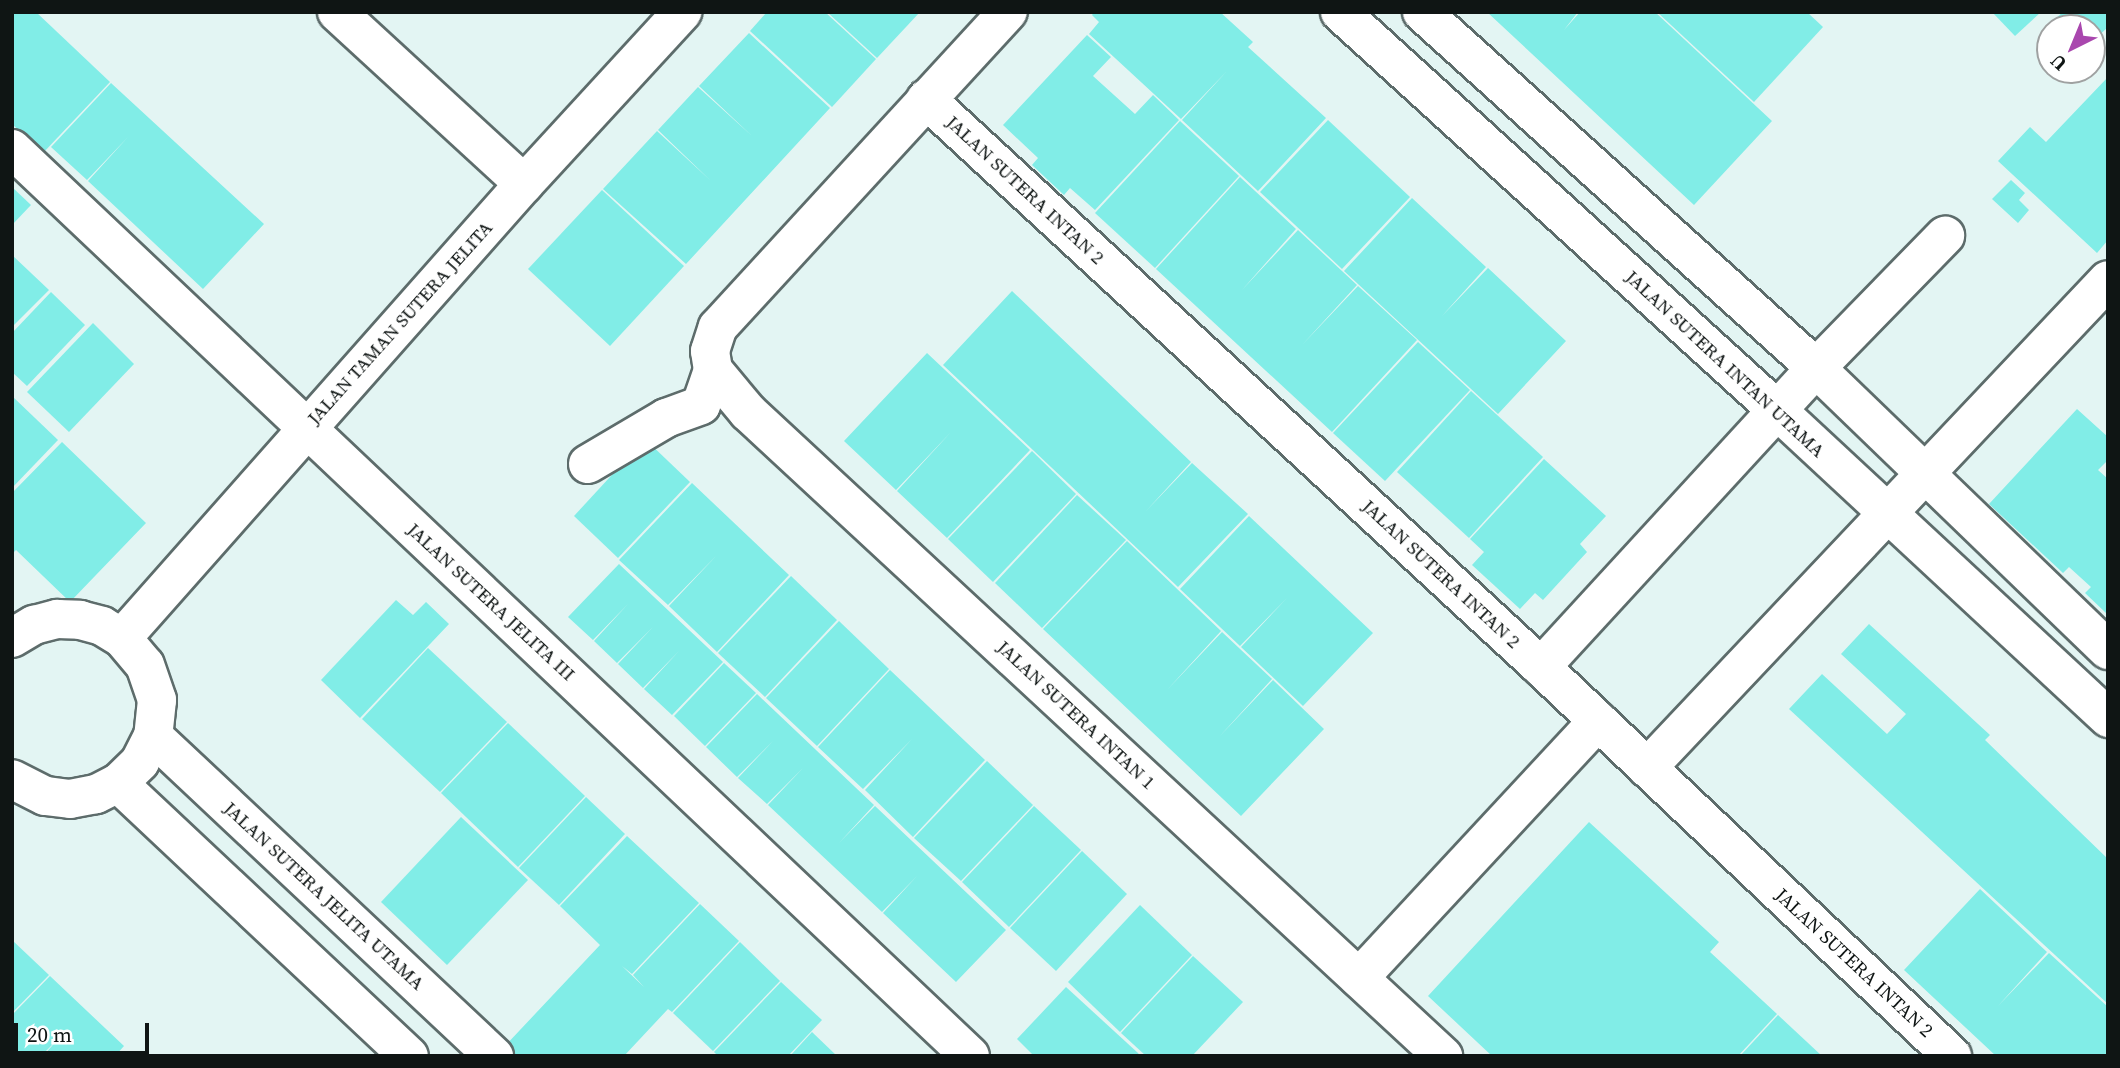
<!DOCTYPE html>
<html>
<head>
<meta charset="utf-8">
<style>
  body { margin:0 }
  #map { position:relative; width:2120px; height:1068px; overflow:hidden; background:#e3f5f3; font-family:"Source Serif 4",serif }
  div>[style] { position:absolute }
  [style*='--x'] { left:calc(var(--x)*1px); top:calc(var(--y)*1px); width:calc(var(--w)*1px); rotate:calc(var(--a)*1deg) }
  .building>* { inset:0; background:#81ede7 }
  .roads { filter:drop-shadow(2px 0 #5d6c6b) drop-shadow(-2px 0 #5d6c6b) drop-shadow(0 2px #5d6c6b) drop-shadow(0 -2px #5d6c6b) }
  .street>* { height:38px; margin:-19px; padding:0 19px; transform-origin:19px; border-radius:19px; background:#fff }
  span { translate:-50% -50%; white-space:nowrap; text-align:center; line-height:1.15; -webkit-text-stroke:5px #fff; paint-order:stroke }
  .street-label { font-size:19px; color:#0f1514 }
  .frame { position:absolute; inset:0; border:14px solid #0f1514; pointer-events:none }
  .north { position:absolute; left:2036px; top:14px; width:70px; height:70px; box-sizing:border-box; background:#fff; border:2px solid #9fa1a1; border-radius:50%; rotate:223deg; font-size:19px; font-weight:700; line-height:28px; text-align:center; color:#0f1514 }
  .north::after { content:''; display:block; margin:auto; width:24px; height:32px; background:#a947ae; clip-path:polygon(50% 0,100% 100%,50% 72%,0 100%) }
  .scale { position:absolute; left:14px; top:1023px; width:135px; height:32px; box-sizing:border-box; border:4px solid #0f1514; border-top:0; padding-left:9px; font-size:21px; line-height:24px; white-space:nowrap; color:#0f1514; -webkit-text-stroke:5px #fff; paint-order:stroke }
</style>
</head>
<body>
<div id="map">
  <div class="building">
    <i style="clip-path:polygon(12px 12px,36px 12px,110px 82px,43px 153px,12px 124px)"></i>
    <i style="clip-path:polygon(767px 12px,825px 12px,876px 59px,832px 107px,750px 31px)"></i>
    <i style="clip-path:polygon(827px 12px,920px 12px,877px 58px)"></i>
    <i style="clip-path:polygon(1094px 12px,1220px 12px,1253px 42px,1248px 47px,1326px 118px,1258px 191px,1182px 120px,1227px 71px,1181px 119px,1089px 34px,1099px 22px,1092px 15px)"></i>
    <i style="clip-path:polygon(1487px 12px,1578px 12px,1564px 30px,1580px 12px,1655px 12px,1772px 121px,1694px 205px)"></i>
    <i style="clip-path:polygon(1657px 12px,1807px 12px,1823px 27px,1754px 102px)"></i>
    <i style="clip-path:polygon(1992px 12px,2041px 12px,2015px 36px)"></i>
    <i style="clip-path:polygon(2063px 12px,2108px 12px,2108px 27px,2092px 42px,2092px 28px,2063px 28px,2055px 19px)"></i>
    <i style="clip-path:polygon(749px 33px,830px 108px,686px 264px,603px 189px,657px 131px,711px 181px,658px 130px,698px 87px,752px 136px,699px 86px)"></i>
    <i style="clip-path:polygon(1087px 35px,1111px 57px,1093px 76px,1135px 114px,1153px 95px,1179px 120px,1095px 210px,1070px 188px,1064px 195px,1032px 165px,1038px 158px,1003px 125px)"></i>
    <i style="clip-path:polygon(2108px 77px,2108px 240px,2097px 253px,1998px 161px,2030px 127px,2046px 142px)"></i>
    <i style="clip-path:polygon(111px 83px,264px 224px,203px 289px,88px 181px,128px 137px,87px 180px,51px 147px)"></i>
    <i style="clip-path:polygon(1328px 120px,1410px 197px,1342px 269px,1260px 192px)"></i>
    <i style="clip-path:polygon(1180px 121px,1239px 176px,1155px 268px,1095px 213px)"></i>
    <i style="clip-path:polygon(1240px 177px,1296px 229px,1242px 290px,1298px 230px,1357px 285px,1302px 345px,1358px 286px,1417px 340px,1332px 432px,1156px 269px)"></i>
    <i style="clip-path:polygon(2011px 180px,2025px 193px,2019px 200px,2029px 210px,2018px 223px,1992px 199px)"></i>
    <i style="clip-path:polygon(12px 187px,31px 205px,12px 225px)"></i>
    <i style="clip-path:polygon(602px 190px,684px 266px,610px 346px,528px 269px)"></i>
    <i style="clip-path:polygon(1412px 198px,1486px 267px,1442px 316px,1488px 268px,1566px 341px,1498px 414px,1344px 271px)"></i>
    <i style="clip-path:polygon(12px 255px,49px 290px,12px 327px)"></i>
    <i style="clip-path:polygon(1012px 291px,1191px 462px,1146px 511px,1192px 463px,1248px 514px,1178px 587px,943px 365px)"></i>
    <i style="clip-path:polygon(51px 292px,85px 325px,27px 386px,12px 372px,12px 333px)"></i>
    <i style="clip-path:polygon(93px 323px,134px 364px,69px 432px,27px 392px)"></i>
    <i style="clip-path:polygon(1418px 342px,1470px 390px,1385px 481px,1333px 433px)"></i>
    <i style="clip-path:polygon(927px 353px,1030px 450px,947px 538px,897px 491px,951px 432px,896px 490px,844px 441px)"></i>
    <i style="clip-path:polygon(1471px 391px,1543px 457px,1469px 538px,1397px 472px)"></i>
    <i style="clip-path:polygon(12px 396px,58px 440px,12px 488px)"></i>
    <i style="clip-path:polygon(2077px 409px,2108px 437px,2108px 460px,2098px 470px,2108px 479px,2106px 613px,2085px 593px,2091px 587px,2069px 567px,2063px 573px,1989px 504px)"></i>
    <i style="clip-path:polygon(645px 439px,690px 482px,618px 558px,574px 516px)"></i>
    <i style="clip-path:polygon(62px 442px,146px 523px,70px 602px,16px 550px,12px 554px,12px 493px)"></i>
    <i style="clip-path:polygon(1032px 451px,1076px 494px,993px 582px,948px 539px)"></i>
    <i style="clip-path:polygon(1544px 459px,1606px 516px,1580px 544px,1587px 552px,1543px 600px,1535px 593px,1520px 609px,1472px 565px,1484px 552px,1470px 539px)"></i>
    <i style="clip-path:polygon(692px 483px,789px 575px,717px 652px,669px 606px,717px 555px,668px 605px,619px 560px)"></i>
    <i style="clip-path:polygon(1077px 495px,1126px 540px,1042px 628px,995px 583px)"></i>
    <i style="clip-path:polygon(1249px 516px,1373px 633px,1303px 706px,1241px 647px,1287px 598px,1240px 646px,1180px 589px)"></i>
    <i style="clip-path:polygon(1127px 541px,1221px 631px,1167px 690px,1222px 632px,1272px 679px,1219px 737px,1273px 680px,1324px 729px,1241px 816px,1043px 629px)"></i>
    <i style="clip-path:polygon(619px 564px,723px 662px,672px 715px,644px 689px,679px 651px,643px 688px,618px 664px,653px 627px,617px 663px,594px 641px,628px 604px,593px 640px,568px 617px)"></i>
    <i style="clip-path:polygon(791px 576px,837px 620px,765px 697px,718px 653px)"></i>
    <i style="clip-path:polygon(396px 600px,413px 615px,426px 602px,449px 624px,360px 718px,321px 680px)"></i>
    <i style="clip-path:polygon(839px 621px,889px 669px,817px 746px,766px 698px)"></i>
    <i style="clip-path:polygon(1869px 624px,1990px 735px,1985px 740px,2108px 859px,2108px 1004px,1789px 709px,1822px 674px,1887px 734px,1906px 714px,1841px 654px)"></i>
    <i style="clip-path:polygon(428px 648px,507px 722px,440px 792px,362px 719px)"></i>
    <i style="clip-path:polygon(724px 663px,756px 693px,705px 746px,674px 716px)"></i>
    <i style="clip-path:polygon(890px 670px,985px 760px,913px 837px,865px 790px,912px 739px,863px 789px,818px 747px)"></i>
    <i style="clip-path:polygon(757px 694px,874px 805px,839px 843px,875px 806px,1006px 930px,956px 982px,883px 913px,917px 876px,882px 912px,768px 805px,803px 768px,767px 804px,738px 778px,773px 741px,737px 777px,706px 747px)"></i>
    <i style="clip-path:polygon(508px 723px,585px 796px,518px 867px,441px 793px)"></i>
    <i style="clip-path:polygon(987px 761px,1033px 805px,961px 881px,914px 838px)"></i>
    <i style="clip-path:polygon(586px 797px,625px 834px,559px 905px,519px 868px)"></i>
    <i style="clip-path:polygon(1034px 806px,1081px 850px,1009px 927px,962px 882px)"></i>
    <i style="clip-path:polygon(461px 817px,528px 880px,447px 965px,381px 902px)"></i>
    <i style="clip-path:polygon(1589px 822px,1719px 942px,1710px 952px,1777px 1014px,1738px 1056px,1492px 1056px,1428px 996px)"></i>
    <i style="clip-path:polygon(627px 836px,699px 903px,632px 974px,622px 966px,644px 987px,633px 975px,700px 904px,739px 941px,672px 1012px,668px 1009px,624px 1056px,514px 1056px,504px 1047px,600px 945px,560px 906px)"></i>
    <i style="clip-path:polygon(1082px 851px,1127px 894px,1056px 971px,1010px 928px)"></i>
    <i style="clip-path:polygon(1980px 889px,2047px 952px,1998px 1006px,2049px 953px,2108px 1007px,2108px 1056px,1996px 1056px,1904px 970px)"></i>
    <i style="clip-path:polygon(1140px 905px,1192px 955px,1120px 1032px,1068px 982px)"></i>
    <i style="clip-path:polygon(12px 940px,49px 975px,12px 1013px)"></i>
    <i style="clip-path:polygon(740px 942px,780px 981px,713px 1051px,673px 1013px)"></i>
    <i style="clip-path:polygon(1193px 956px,1243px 1002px,1192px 1056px,1146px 1056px,1121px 1033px)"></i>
    <i style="clip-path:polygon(50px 976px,124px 1046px,115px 1056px,43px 1056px,59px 1038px,41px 1056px,12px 1056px,12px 1015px)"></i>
    <i style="clip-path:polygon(781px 982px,822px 1020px,788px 1056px,718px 1056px,714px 1052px)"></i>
    <i style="clip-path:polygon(1066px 987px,1138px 1053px,1140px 1056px,1034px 1056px,1017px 1039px)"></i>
    <i style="clip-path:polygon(1778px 1015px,1822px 1056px,1740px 1056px)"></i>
    <i style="clip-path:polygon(812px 1032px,837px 1056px,790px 1056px)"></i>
  </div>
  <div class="roads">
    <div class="street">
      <i style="--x:337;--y:12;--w:254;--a:42.6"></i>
      <i style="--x:1340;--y:12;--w:592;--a:42.33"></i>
      <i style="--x:1778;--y:411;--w:451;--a:42.9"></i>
      <i style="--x:1422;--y:12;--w:531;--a:42.1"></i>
      <i style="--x:1816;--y:368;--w:406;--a:44"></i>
      <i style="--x:926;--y:99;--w:837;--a:42.72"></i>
      <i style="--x:1541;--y:667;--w:566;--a:43.42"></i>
      <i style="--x:12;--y:149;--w:1319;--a:43.43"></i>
      <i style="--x:713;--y:370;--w:55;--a:50.2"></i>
      <i style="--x:748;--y:412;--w:948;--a:42.82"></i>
      <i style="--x:588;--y:464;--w:91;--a:-30.5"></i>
      <i style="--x:666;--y:418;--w:37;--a:-20"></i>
      <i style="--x:701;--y:405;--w:37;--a:-71"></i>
      <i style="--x:713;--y:370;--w:19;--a:-99"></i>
      <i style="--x:710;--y:351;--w:25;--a:-72"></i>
      <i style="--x:718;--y:327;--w:428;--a:-47.4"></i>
      <i style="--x:12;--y:638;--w:26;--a:-31"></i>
      <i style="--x:34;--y:625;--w:24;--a:-15"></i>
      <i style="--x:57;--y:619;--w:23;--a:2"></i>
      <i style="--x:80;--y:620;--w:23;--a:15"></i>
      <i style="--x:102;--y:626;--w:23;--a:31"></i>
      <i style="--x:122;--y:638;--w:35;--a:50"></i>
      <i style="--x:145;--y:665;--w:37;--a:71"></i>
      <i style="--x:157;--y:700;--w:36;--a:96"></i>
      <i style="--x:153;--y:736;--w:29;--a:117"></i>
      <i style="--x:140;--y:762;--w:30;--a:136"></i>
      <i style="--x:118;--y:783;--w:25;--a:153"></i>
      <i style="--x:96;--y:794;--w:26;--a:169"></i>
      <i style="--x:70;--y:799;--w:25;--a:-173"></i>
      <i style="--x:45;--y:796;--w:37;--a:-153"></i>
      <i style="--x:122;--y:638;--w:606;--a:-48.48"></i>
      <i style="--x:524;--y:184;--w:234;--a:-47.4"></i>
      <i style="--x:1541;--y:667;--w:406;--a:-47.4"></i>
      <i style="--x:1816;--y:368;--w:185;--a:-45.7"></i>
      <i style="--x:153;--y:736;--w:468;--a:43.2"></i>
      <i style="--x:1647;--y:768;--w:671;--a:-46.63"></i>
      <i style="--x:118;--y:783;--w:399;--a:43.2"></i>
      <i style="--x:1359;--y:978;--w:351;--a:-47.1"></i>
    </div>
  </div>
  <div class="street-label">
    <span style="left:1025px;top:190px;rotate:43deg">JALAN SUTERA INTAN 2</span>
    <span style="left:400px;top:323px;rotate:-48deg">JALAN TAMAN SUTERA JELITA</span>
    <span style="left:1725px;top:364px;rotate:43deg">JALAN SUTERA INTAN UTAMA</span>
    <span style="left:1441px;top:574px;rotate:43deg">JALAN SUTERA INTAN 2</span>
    <span style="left:491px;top:602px;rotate:43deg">JALAN SUTERA JELITA III</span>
    <span style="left:1076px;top:715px;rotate:43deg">JALAN SUTERA INTAN 1</span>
    <span style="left:324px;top:896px;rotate:43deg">JALAN SUTERA JELITA UTAMA</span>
    <span style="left:1854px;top:963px;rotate:43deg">JALAN SUTERA INTAN 2</span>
  </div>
  <div class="frame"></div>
  <div class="north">U</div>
  <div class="scale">20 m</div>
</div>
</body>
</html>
